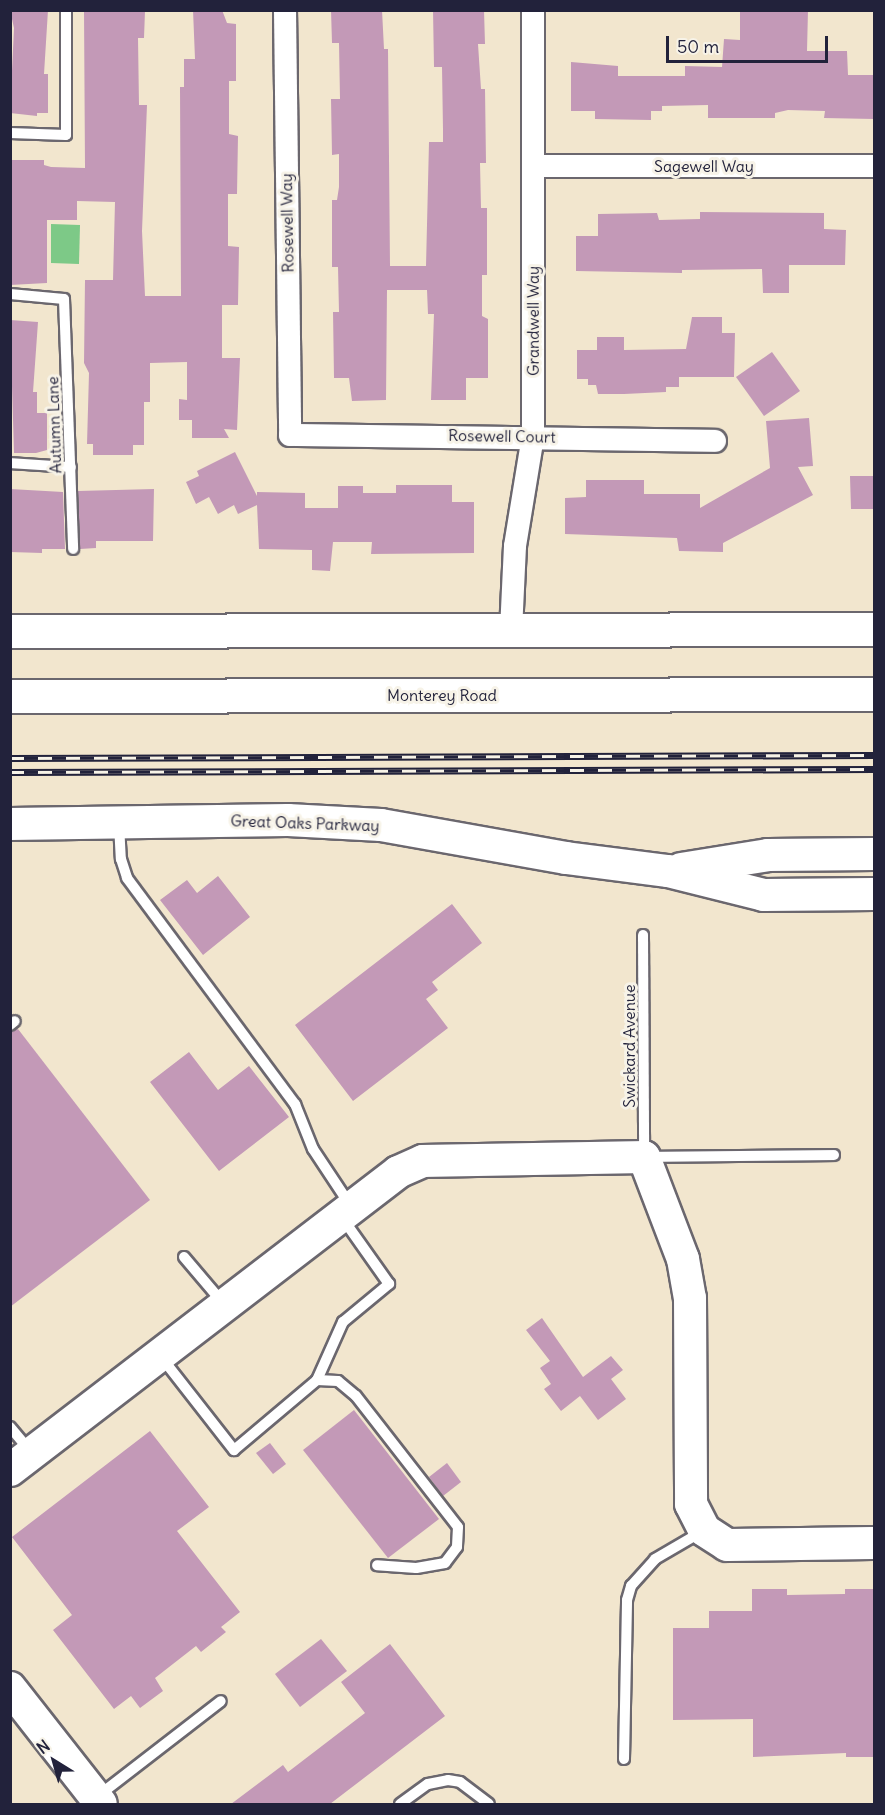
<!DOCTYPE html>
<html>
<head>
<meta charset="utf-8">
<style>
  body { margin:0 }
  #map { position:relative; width:885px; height:1815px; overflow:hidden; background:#f2e6ce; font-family:Delius,sans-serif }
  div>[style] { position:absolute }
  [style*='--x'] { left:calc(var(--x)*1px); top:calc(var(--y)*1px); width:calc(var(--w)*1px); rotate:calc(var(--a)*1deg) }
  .green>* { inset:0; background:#7dc987 }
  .building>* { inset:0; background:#c399b7 }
  .roads { filter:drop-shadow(2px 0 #6b676e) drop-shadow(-2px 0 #6b676e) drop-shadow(0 2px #6b676e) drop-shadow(0 -2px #6b676e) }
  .lane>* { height:10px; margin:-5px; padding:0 5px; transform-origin:5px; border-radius:5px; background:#fff }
  .street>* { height:22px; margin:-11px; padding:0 11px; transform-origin:11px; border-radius:11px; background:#fff }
  .secondary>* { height:32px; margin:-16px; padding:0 16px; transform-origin:16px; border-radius:16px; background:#fff }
  .primary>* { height:33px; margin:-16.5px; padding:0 16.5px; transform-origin:16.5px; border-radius:16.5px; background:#fff }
  .rail>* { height:7px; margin-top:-3.5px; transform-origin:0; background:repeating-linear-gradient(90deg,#f7f3e8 0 14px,#22223b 0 28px); box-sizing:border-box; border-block:2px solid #22223b }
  span { translate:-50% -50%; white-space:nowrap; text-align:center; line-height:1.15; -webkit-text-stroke:6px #f7f3e8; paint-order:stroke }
  .street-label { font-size:16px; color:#22223b }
  .frame { position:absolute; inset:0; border:12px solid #22223b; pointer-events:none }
  .north { position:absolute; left:24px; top:1731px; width:60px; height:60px; -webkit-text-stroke:4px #f7f3e8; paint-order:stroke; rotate:323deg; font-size:16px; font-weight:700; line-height:24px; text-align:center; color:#22223b }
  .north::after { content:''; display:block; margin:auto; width:21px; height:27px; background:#22223b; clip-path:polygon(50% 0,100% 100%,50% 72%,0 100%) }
  .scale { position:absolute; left:666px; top:36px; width:162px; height:27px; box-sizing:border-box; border:3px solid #22223b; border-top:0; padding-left:8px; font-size:18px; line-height:21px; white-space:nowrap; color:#22223b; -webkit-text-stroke:4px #f7f3e8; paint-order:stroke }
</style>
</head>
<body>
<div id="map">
  <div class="green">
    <i style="clip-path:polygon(51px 224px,80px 225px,79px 264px,51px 263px)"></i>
  </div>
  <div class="building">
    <i style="clip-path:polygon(10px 10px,48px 10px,44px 74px,48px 74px,48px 113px,37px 113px,37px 116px,10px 113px,14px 28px)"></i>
    <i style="clip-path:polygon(193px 10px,222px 10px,227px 23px,236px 24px,236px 81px,229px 81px,229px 134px,238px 136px,237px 194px,228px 194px,228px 246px,239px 247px,238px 305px,222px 305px,222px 358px,240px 358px,237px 430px,224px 429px,229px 438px,192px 438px,192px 420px,179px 420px,179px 399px,187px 400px,187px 362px,150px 363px,150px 402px,144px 402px,144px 445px,133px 445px,133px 455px,93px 455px,93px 444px,87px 444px,89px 373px,84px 363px,85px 280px,113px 280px,115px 202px,77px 201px,77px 220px,47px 220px,47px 283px,10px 285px,10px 160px,44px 160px,44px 165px,51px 167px,85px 168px,84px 11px,145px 11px,144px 38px,138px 38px,139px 105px,147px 105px,142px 231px,145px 296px,181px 296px,180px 87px,184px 87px,184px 59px,195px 59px)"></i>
    <i style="clip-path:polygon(331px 10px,382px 10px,384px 49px,388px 49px,390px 266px,426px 266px,429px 142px,443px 142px,443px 130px,442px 67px,434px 67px,433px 10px,484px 10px,485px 44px,478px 44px,481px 89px,485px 89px,486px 163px,480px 163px,481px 208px,487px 208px,487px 275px,482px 275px,482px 316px,488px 319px,488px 378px,466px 378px,466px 400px,431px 400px,434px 314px,428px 314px,427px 290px,387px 290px,386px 400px,352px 401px,349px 378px,334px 378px,333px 312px,339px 312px,338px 267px,332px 267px,332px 200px,337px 200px,339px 187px,339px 154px,332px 155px,331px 99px,340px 99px,339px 43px,332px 43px)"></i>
    <i style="clip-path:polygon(740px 10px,808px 10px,807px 51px,847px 51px,848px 75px,874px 75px,874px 119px,824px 118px,825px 111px,788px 110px,775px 113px,775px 118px,708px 118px,708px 105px,662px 106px,662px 111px,651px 111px,651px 120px,595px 119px,595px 111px,571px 111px,571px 62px,618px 66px,618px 76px,685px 76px,685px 66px,722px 67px,724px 39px,740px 40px)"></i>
    <i style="clip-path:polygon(700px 212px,824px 213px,824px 229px,846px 230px,845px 265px,789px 265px,789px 293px,763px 293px,762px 269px,682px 270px,682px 273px,576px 271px,576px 236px,598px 236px,598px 214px,657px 213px,659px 220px,700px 219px)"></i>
    <i style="clip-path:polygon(692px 317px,722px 317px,722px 333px,735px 333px,734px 377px,679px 377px,679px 387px,666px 387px,666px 392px,624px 394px,598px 394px,596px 385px,588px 385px,588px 379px,577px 379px,577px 350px,597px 350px,597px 337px,624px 337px,624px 350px,686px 349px)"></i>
    <i style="clip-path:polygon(10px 320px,38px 322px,33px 392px,37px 392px,37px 413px,47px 413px,47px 450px,36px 453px,14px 453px)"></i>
    <i style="clip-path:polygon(772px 352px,800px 391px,764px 416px,736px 377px)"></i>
    <i style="clip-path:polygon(809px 418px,813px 466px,798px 467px,813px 495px,723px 543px,723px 552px,679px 551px,677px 538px,565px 534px,565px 498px,586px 497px,586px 480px,644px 480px,644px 494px,700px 494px,700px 508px,770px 468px,766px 421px)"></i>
    <i style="clip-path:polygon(235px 452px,257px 496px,257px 492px,305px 493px,305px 508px,338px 508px,338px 486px,363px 486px,363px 493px,396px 493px,396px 485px,452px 485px,452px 502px,474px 502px,474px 553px,371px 554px,372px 542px,333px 542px,330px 571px,312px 570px,312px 550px,259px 549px,257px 505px,238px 514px,234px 505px,218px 514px,209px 497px,196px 504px,186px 482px,199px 476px,197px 471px)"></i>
    <i style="clip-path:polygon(850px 476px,874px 476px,874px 509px,851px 509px)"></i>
    <i style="clip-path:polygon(10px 489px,63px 492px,65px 549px,42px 549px,42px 553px,10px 552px)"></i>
    <i style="clip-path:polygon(154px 489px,153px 541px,96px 541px,96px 548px,80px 549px,78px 491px)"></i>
    <i style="clip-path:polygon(218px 876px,250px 917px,203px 955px,160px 900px,187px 880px,197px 893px)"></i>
    <i style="clip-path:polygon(452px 904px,482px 943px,432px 982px,438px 990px,426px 999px,448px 1028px,353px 1101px,295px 1025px)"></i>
    <i style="clip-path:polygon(18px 1029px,150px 1200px,10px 1307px,10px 1032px)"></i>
    <i style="clip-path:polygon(189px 1052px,218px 1090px,249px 1066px,289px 1117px,219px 1171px,150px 1082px)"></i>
    <i style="clip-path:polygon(542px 1318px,583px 1377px,611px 1356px,623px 1370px,611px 1379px,626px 1399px,598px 1420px,580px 1396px,561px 1411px,544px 1389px,551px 1384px,540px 1368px,550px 1361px,526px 1330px)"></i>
    <i style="clip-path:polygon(354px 1410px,439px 1519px,388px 1558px,303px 1450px)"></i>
    <i style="clip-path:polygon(150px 1431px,209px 1507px,177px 1531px,240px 1612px,221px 1627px,226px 1632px,201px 1652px,196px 1646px,155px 1678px,163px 1691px,140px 1708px,131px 1696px,114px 1709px,53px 1630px,72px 1615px,12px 1537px)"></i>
    <i style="clip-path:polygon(270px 1443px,286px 1464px,273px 1474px,256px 1453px)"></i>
    <i style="clip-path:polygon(447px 1463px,461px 1482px,443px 1496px,429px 1477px)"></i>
    <i style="clip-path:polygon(752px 1589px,787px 1589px,787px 1595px,845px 1594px,845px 1589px,874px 1589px,874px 1757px,846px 1757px,846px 1753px,753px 1757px,753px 1719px,673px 1720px,673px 1628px,709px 1628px,709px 1611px,752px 1611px)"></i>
    <i style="clip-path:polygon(321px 1639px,347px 1671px,300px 1707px,275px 1674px)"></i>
    <i style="clip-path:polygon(390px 1644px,445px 1716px,330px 1804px,231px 1804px,283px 1765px,288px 1772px,365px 1713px,341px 1682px)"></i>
  </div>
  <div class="roads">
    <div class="lane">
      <i style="--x:10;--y:133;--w:56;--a:2"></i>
      <i style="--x:66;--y:135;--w:125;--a:-90"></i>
      <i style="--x:10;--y:294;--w:54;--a:5.3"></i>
      <i style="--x:64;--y:299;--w:250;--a:87.9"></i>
      <i style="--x:10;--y:463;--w:61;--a:3.8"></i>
      <i style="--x:119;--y:824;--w:35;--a:87"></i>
      <i style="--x:121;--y:859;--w:20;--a:72"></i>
      <i style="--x:127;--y:878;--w:282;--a:53.4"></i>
      <i style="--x:295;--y:1104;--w:48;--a:68.2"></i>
      <i style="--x:313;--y:1149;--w:67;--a:56.5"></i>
      <i style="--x:643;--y:935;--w:222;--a:89.7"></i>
      <i style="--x:644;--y:1157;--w:190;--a:-0.6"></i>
      <i style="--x:10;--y:1025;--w:6;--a:-39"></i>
      <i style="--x:184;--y:1257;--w:60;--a:49.7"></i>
      <i style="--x:162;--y:1358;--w:117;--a:52"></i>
      <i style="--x:234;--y:1450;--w:109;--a:-40.1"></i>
      <i style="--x:317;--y:1380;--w:21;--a:3"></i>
      <i style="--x:338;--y:1381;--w:23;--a:40"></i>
      <i style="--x:356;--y:1396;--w:166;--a:52.1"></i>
      <i style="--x:458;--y:1527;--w:20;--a:93"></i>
      <i style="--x:457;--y:1547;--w:20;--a:127"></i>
      <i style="--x:445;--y:1563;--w:29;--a:170"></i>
      <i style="--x:416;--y:1568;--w:39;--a:-176"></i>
      <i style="--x:317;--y:1380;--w:64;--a:-65.9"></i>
      <i style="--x:343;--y:1322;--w:60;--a:-39.6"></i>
      <i style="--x:389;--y:1284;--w:80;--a:-125.3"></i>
      <i style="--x:10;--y:1427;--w:31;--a:50"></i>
      <i style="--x:624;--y:1759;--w:159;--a:-88.9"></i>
      <i style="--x:627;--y:1600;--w:15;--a:-74"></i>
      <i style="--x:631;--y:1586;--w:36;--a:-48"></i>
      <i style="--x:655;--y:1559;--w:56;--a:-30.3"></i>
      <i style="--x:98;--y:1796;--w:155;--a:-37.7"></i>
      <i style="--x:400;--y:1804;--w:34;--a:-36"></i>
      <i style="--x:428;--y:1784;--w:20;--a:-11"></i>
      <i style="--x:448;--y:1780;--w:12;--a:9"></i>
      <i style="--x:460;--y:1782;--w:36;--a:37"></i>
    </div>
    <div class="street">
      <i style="--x:285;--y:10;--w:425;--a:89.3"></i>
      <i style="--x:290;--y:435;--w:425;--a:0.8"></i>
      <i style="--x:533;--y:166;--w:341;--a:0"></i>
      <i style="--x:511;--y:631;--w:85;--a:-87.3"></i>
      <i style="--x:515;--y:546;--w:111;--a:-80.7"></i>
      <i style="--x:533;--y:436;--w:426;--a:-90"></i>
    </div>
    <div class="secondary">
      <i style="--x:10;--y:824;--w:278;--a:-0.8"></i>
      <i style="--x:288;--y:820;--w:93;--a:3.1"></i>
      <i style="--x:381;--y:825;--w:188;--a:10.1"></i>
      <i style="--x:566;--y:858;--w:103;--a:7.3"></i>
      <i style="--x:668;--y:871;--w:99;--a:14"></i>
      <i style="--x:764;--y:895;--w:110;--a:-0.5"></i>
      <i style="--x:681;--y:869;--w:88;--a:-9.1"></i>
      <i style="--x:768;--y:855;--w:106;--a:-0.5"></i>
      <i style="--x:10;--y:1470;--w:489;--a:-37.5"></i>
      <i style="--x:398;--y:1172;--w:27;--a:-24"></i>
      <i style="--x:423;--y:1161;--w:221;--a:-1"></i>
      <i style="--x:644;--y:1157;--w:109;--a:69.1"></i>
      <i style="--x:683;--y:1259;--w:40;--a:80"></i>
      <i style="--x:690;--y:1298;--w:206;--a:89.7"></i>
      <i style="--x:691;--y:1504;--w:29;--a:63"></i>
      <i style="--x:704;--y:1530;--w:27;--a:33"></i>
      <i style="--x:727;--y:1545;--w:147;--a:-0.8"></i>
      <i style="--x:10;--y:1688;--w:147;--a:51.9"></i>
    </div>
    <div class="primary">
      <i style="--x:10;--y:631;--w:864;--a:-0.13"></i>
      <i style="--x:10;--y:696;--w:864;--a:-0.13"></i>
    </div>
  </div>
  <div class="rail">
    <i style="--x:10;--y:758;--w:864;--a:-0.2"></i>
    <i style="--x:10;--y:772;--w:864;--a:-0.2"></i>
  </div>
  <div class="street-label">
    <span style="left:704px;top:166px">Sagewell Way</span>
    <span style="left:287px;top:223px;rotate:-91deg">Rosewell Way</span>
    <span style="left:533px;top:321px;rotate:-90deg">Grandwell Way</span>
    <span style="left:54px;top:425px;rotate:-92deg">Autumn Lane</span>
    <span style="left:502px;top:436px;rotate:1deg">Rosewell Court</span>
    <span style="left:442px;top:695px">Monterey Road</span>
    <span style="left:305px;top:823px;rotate:2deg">Great Oaks Parkway</span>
    <span style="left:629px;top:1046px;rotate:-90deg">Swickard Avenue</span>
  </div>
  <div class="frame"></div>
  <div class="north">N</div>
  <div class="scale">50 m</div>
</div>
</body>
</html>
